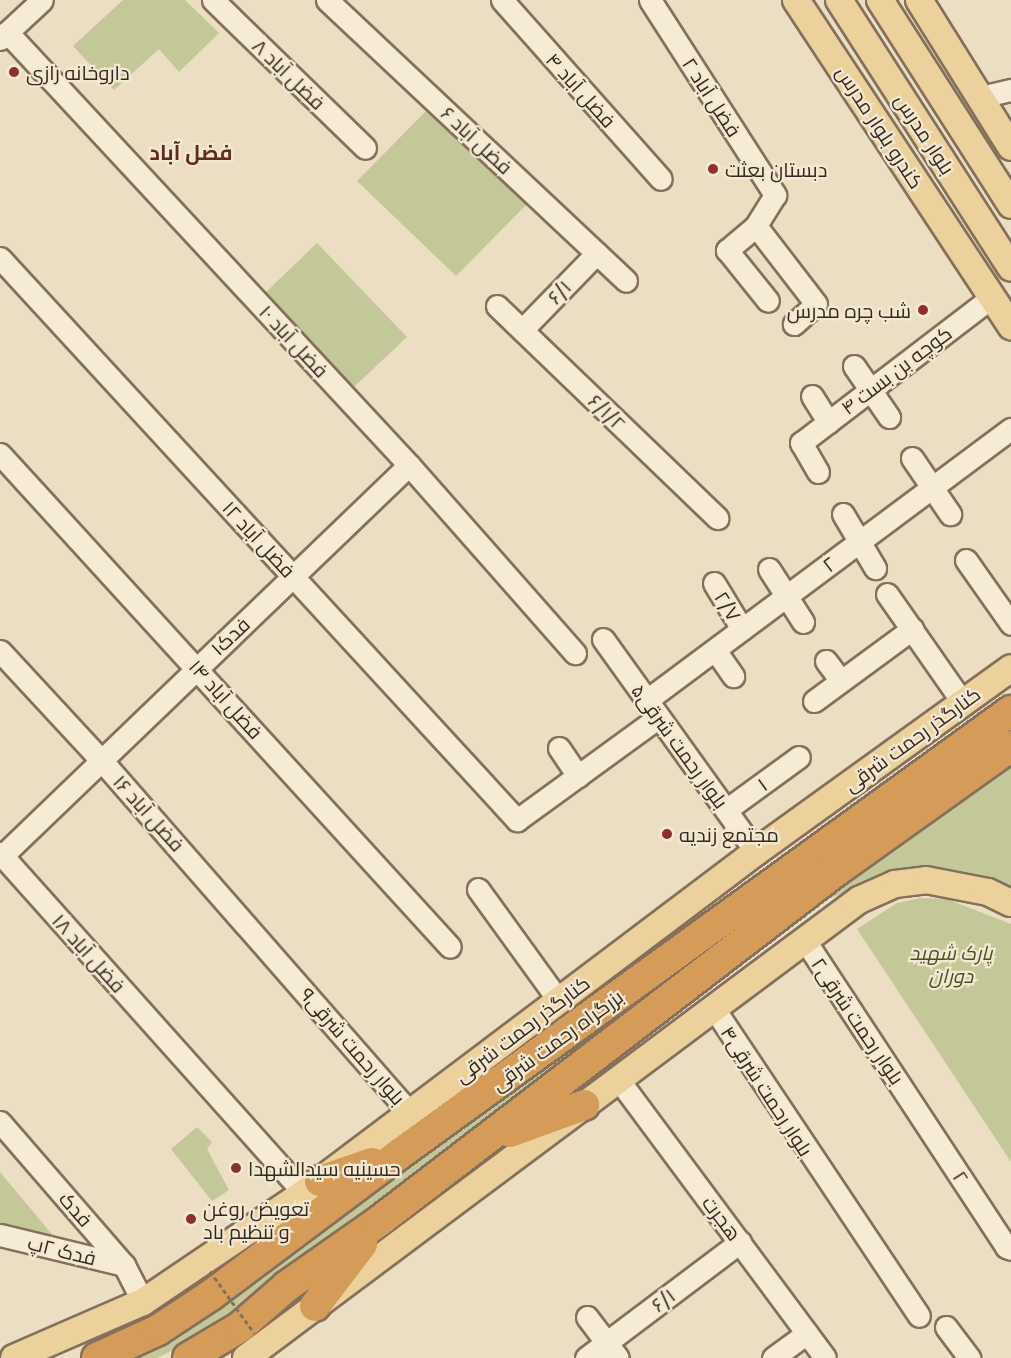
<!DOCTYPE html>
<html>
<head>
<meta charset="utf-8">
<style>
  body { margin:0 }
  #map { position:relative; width:1011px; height:1358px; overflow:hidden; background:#ebdec3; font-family:Merriweather,Cairo,serif }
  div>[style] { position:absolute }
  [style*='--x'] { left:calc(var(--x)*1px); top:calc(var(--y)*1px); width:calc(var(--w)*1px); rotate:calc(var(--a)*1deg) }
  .green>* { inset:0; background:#c4c898 }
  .roads { filter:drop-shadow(2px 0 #84705b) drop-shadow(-2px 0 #84705b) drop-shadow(0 2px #84705b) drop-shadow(0 -2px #84705b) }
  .minor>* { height:21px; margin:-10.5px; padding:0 10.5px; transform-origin:10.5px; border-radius:10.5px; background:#f6ecd6 }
  .major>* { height:26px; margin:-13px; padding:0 13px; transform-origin:13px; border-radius:13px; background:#ecd19d }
  .highway>* { height:30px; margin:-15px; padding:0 15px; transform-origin:15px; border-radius:15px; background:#d59b59 }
  .path-bridge>* { height:3px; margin-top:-1.5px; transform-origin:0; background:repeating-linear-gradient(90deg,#84705b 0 4.5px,transparent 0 7.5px) }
  .dots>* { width:16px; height:16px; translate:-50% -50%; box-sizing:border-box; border:3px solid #f3e8d2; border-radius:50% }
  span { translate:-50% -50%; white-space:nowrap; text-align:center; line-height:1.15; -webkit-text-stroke:4.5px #f3e8d2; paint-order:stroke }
  .poi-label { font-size:20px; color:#35281e }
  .left { translate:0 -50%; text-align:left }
  .right { translate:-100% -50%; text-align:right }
  .street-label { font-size:20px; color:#35281e }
  .park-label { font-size:20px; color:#475026; font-style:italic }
  .neighbourhood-label { font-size:21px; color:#5f2c21; font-weight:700 }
</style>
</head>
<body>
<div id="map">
  <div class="green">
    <i style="clip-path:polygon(123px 0,185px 0,219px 33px,179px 72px,159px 49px,114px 90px,73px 46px)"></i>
    <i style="clip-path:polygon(430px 107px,528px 203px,456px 276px,357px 181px)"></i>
    <i style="clip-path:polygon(317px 243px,407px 337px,354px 387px,264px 294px)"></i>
    <i style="clip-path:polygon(1011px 720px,318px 1250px,187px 1343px,157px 1358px,138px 1358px,220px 1309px)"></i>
    <i style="clip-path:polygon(1011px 766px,1011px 894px,893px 875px,825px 900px)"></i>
    <i style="clip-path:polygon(920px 898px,947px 899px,1011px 924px,1011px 1162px,857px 929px,897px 903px)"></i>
    <i style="clip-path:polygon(197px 1127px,212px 1142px,207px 1149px,229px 1190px,212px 1201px,171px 1149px)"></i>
    <i style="clip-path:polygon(0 1172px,55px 1238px,0 1224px)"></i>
  </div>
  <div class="roads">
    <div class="minor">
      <i style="--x:213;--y:0;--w:212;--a:44.2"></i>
      <i style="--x:327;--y:0;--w:410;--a:43.2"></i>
      <i style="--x:502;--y:0;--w:239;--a:48.4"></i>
      <i style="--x:650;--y:0;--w:232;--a:57.3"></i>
      <i style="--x:775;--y:195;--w:36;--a:122"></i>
      <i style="--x:756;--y:226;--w:38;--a:140"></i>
      <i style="--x:727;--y:250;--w:65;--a:51.2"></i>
      <i style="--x:7;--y:32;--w:591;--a:47.13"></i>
      <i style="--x:409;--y:465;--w:251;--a:48.6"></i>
      <i style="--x:0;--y:39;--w:57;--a:-42.9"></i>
      <i style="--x:980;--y:97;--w:32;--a:-13"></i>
      <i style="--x:756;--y:226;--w:98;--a:52.4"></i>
      <i style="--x:816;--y:304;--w:30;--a:138"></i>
      <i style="--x:0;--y:258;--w:764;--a:47.39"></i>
      <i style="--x:517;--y:820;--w:175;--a:-36"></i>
      <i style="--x:497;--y:306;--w:306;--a:43.9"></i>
      <i style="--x:522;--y:330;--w:107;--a:-45.8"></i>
      <i style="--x:854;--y:366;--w:62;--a:55.5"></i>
      <i style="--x:812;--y:396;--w:31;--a:58"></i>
      <i style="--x:0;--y:454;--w:667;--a:47.61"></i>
      <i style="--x:912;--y:458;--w:68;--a:55.8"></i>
      <i style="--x:818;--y:472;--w:34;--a:-120"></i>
      <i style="--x:801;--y:443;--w:240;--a:-37.4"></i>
      <i style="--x:843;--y:514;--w:63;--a:59.3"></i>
      <i style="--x:966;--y:560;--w:78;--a:54.9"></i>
      <i style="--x:769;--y:569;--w:63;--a:57.3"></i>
      <i style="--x:714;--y:583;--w:54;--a:58.7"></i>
      <i style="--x:887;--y:594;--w:133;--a:55.1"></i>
      <i style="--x:603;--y:639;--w:262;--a:54.3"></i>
      <i style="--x:715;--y:650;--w:32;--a:55"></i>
      <i style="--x:0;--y:651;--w:150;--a:47.2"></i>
      <i style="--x:102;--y:761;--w:468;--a:48.8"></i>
      <i style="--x:826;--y:661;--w:25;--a:53"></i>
      <i style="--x:647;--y:700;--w:454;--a:-36.7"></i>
      <i style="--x:814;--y:701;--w:122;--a:-36.3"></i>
      <i style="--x:559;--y:748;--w:34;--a:56"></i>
      <i style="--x:726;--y:810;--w:90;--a:-36"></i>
      <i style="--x:0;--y:853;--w:456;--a:48.2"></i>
      <i style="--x:0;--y:858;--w:567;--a:-43.86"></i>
      <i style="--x:478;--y:889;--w:138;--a:54.1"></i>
      <i style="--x:804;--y:939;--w:368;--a:56.7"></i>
      <i style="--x:1006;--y:1247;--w:5;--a:22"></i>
      <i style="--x:713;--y:1007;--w:371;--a:56.3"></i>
      <i style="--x:618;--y:1079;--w:347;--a:53.4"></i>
      <i style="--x:0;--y:1122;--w:189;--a:49.1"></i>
      <i style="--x:124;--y:1265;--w:42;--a:62.8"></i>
      <i style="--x:0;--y:1235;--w:128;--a:13.6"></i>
      <i style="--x:587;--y:1317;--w:51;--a:52.9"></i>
      <i style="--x:946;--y:1327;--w:39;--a:53"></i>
      <i style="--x:586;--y:1358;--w:193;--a:-37"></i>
      <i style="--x:773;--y:1358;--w:42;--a:-36.3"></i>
    </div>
    <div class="major">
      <i style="--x:796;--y:0;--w:391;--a:56.6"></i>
      <i style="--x:839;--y:0;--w:318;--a:57.3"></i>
      <i style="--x:880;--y:0;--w:243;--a:57.4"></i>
      <i style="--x:919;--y:0;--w:173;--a:58"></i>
      <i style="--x:14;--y:1358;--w:141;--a:-23.5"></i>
      <i style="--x:143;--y:1302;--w:194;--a:-34.1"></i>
      <i style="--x:304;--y:1193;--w:566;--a:-37.03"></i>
      <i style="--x:756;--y:852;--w:314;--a:-35.8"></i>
      <i style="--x:246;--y:1358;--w:765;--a:-36.77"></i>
      <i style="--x:859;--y:900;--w:39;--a:-24"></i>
      <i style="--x:895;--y:884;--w:31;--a:-7"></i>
      <i style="--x:926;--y:880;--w:63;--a:11"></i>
      <i style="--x:988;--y:892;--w:25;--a:26"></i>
    </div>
    <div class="highway">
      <i style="--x:510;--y:1132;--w:79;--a:-20"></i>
      <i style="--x:320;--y:1181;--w:55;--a:-19.1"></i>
      <i style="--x:315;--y:1306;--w:78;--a:-52.8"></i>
      <i style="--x:97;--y:1358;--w:67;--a:-24.7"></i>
      <i style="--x:158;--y:1330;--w:64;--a:-33.4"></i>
      <i style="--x:211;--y:1295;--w:234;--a:-36.8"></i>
      <i style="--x:398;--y:1155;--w:757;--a:-35.92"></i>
      <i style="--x:188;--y:1358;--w:61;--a:-30.8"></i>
      <i style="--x:240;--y:1327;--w:62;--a:-41.1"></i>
      <i style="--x:287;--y:1286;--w:111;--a:-35.1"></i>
      <i style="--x:378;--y:1222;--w:577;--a:-37.47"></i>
      <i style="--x:836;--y:871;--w:215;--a:-35.5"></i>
    </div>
  </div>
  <div class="path-bridge">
    <i style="--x:210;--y:1271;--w:76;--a:54.6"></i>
  </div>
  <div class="dots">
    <i style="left:14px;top:72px;background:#8f2f33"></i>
    <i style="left:713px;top:169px;background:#8f2f33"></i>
    <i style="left:923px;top:310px;background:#8f2f33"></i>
    <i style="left:667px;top:834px;background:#8f2f33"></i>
    <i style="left:236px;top:1168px;background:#8f2f33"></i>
    <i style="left:191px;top:1219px;background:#8f2f33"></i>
  </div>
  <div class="poi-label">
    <span class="left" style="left:26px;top:72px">داروخانه رازی</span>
    <span class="left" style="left:725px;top:169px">دبستان بعثت</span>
    <span class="right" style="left:911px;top:310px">شب چره مدرس</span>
    <span class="left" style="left:679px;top:834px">مجتمع زندیه</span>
    <span class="left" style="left:248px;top:1168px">حسینیه سیدالشهدا</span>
    <span class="left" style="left:203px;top:1220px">تعویض روغن<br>و تنظیم باد</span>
  </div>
  <div class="street-label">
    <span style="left:289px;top:74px;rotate:44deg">فضل آباد ۸</span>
    <span style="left:581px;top:90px;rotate:48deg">فضل آباد ۴</span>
    <span style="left:712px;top:97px;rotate:57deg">فضل آباد ۲</span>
    <span style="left:880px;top:127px;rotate:57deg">کندرو بلوار مدرس</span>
    <span style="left:925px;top:134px;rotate:57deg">بلوار مدرس</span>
    <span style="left:477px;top:140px;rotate:43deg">فضل آباد ۶</span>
    <span style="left:559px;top:292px;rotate:-46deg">۶/۱</span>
    <span style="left:294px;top:341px;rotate:47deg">فضل آباد ۱۰</span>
    <span style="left:896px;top:370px;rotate:-37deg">کوچه بن بست ۴</span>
    <span style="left:607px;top:412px;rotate:44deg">۶/۱/۲</span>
    <span style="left:259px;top:539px;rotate:47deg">فضل آباد ۱۲</span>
    <span style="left:829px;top:564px;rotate:-37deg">۲</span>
    <span style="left:728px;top:606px;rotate:58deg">۲/۷</span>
    <span style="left:230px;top:636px;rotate:-43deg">فدک۱</span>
    <span style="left:226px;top:699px;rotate:48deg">فضل آباد ۱۴</span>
    <span style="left:912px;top:739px;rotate:-36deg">کنارگذر رحمت شرقی</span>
    <span style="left:680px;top:746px;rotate:54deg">۵بلوار رحمت شرقی</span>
    <span style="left:762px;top:784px;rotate:-36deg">۱</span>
    <span style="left:149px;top:813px;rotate:48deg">فضل آباد ۱۶</span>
    <span style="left:89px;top:953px;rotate:48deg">فضل آباد ۱۸</span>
    <span style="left:858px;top:1021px;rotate:56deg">بلوار رحمت شرقی۲</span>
    <span style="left:522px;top:1029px;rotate:-37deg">کنارگذر رحمت شرقی</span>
    <span style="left:557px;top:1040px;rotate:-36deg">بزرگراه رحمت شرقی</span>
    <span style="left:353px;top:1046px;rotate:49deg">بلوار رحمت شرقی۹</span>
    <span style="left:767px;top:1091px;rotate:57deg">بلوار رحمت شرقی۴</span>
    <span style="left:961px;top:1177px;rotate:57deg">۲</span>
    <span style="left:76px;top:1209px;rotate:49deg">فدک</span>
    <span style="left:722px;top:1218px;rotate:53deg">هجرت</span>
    <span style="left:62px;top:1250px;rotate:14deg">فدک ۲پ</span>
    <span style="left:663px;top:1300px;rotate:-37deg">۶/۱</span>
  </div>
  <div class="park-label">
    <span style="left:951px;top:964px">پارک شهید<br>دوران</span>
  </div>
  <div class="neighbourhood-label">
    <span style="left:191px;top:153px">فضل آباد</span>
  </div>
</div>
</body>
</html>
